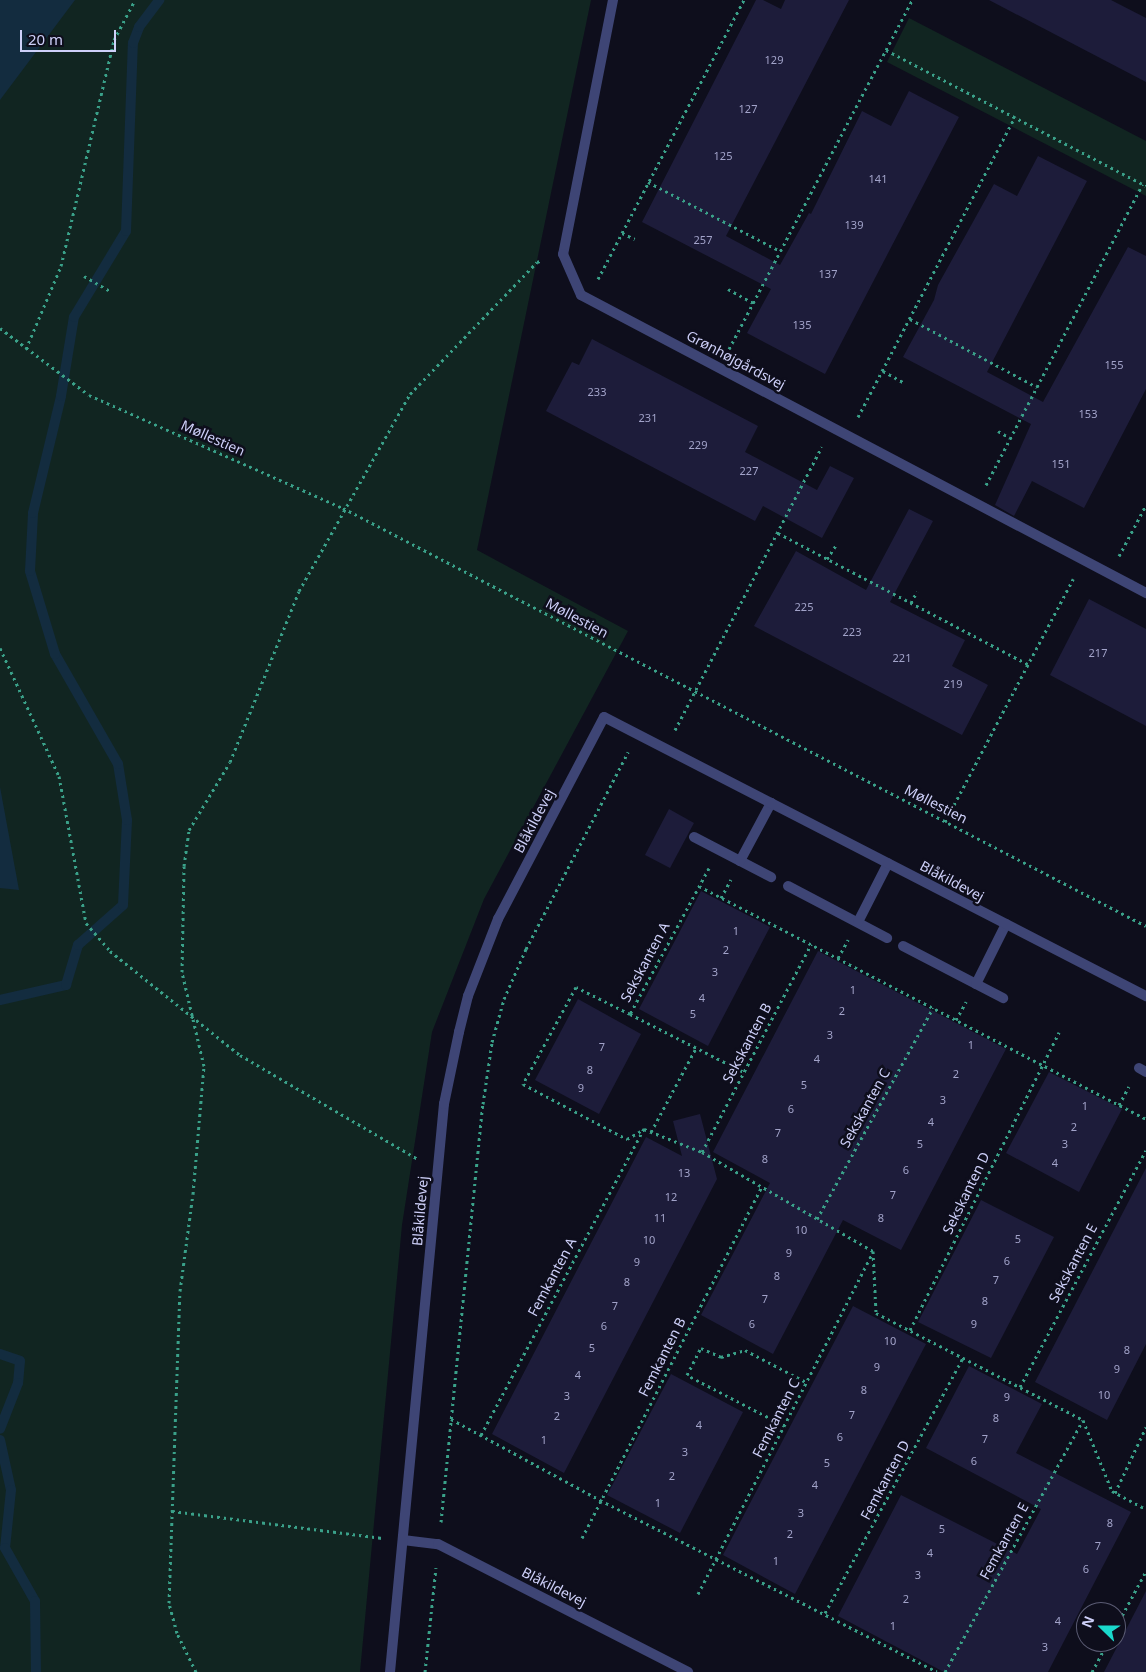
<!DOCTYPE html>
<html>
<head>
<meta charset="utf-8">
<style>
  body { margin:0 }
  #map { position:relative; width:1146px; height:1672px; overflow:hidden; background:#0e0e1c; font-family:"Noto Sans",sans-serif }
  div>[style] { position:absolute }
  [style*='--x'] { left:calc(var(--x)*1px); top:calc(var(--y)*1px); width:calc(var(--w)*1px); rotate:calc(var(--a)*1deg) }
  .green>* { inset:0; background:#112521 }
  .water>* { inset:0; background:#132c3f }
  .stream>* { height:10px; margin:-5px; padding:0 5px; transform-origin:5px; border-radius:5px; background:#132c3f }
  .building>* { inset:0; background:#1d1c3a }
  .path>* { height:3px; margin-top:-1.5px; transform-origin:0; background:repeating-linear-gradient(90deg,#3aa189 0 2.5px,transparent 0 6.5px) }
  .service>* { height:10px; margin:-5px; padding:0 5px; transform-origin:5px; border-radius:5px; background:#3e4575 }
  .minor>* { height:10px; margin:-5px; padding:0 5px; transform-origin:5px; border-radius:5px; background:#3e4575 }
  span { translate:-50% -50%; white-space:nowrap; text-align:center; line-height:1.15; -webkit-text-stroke:5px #0e0e1c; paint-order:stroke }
  .number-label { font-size:11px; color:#a2a3c9 }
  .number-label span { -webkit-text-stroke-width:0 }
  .street-label { font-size:14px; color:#ced0f9 }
  .north { position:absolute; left:1076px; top:1602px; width:50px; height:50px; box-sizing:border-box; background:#0e0e1c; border:1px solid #5b5c74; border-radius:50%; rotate:292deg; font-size:14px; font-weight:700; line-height:20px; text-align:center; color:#ced0f9 }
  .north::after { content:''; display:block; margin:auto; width:18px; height:22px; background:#1ad9cc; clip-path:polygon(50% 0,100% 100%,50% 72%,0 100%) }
  .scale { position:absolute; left:20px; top:30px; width:96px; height:22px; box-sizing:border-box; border:2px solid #ced0f9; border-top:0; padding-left:6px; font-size:15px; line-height:18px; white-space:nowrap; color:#ced0f9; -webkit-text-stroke:4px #0e0e1c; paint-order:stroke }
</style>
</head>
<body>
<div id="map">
  <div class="green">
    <i style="clip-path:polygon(0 0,591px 0,477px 550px,628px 631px,484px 899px,432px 1032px,402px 1225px,360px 1672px,0 1672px)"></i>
    <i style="clip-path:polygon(909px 18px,1146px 141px,1146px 196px,887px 62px)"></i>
  </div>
  <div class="water">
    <i style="clip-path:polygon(0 0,75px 0,0 100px)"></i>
    <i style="clip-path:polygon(0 787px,19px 890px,0 888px)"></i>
  </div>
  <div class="stream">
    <i style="--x:0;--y:1000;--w:68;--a:-12.8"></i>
    <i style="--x:66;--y:985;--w:42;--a:-73.3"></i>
    <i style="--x:78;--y:945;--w:60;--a:-41.6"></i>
    <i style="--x:123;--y:905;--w:85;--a:-87.3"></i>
    <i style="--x:127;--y:820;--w:57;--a:-99.1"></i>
    <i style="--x:118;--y:764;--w:127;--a:-119.8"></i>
    <i style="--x:55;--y:654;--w:87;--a:-106.8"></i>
    <i style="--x:30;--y:571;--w:58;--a:-87"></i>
    <i style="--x:33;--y:513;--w:120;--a:-76.5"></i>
    <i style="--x:61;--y:396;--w:80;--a:-80.7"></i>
    <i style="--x:74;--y:317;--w:100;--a:-58.8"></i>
    <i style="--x:126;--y:231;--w:188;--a:-87.9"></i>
    <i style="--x:133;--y:43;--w:17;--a:-69"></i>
    <i style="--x:139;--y:27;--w:34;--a:-53"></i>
    <i style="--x:0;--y:1354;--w:21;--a:19"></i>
    <i style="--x:20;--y:1361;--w:22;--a:95"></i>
    <i style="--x:18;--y:1383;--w:49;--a:111.4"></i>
    <i style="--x:0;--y:1440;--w:51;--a:77.6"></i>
    <i style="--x:11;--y:1490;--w:58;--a:95.9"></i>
    <i style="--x:5;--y:1548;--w:61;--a:60.5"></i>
    <i style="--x:35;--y:1601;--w:71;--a:89.2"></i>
  </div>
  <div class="building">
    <i style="clip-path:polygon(756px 0,763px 0,781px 9px,785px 0,849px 0,726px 236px,780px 265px,809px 213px,811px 214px,862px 111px,891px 126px,909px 91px,959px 117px,825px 374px,747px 333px,771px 289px,642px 222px)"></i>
    <i style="clip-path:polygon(989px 0,1111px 0,1146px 18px,1146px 82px)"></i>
    <i style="clip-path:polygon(1038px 156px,1087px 181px,987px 372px,1043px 402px,1128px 247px,1146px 256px,1146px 389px,1084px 508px,1032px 481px,1014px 516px,995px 505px,1031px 424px,903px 357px,934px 300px,938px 285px,994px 184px,1017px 196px)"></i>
    <i style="clip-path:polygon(592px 339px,758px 426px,745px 452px,817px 490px,830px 466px,854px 478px,822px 538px,763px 506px,755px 521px,546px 411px,572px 362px,579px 365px)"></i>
    <i style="clip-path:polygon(909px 509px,933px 521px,890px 602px,965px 640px,952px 666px,988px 685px,962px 735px,754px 626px,796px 551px,866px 590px)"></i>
    <i style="clip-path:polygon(1089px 599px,1146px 629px,1146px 726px,1050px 675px)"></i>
    <i style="clip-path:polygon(669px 809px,694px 823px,670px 868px,645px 855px)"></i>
    <i style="clip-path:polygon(701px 891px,770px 927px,708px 1046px,639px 1009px)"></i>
    <i style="clip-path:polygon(818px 951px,1006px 1049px,901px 1250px,843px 1220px,773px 1354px,701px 1315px,770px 1183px,713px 1152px)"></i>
    <i style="clip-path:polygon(578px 999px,641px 1034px,599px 1114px,535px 1080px)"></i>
    <i style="clip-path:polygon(1049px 1072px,1122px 1109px,1079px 1192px,1006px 1153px)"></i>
    <i style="clip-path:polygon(700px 1114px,717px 1179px,564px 1473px,492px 1434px,646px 1137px,682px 1156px,673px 1121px)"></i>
    <i style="clip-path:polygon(1146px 1168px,1146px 1344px,1107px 1420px,1035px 1382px)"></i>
    <i style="clip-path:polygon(981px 1200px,1054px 1237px,991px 1358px,918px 1322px)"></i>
    <i style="clip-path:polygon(853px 1306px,926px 1344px,795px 1594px,723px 1555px)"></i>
    <i style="clip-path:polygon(969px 1366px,1042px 1404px,1016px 1453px,1131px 1512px,1048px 1672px,944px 1672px,838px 1616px,901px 1495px,1017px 1554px,1041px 1509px,926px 1448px)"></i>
    <i style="clip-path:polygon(671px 1374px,743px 1412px,680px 1533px,607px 1495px)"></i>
    <i style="clip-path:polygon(1146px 1591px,1146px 1672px,1104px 1672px)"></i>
  </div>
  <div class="path">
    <i style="--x:886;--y:50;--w:293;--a:27.6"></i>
    <i style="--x:648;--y:182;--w:149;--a:27.6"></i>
    <i style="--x:622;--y:233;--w:14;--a:25"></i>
    <i style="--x:84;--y:276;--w:32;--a:30"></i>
    <i style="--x:598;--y:279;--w:315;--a:-62.4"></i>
    <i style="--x:728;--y:289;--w:29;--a:29"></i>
    <i style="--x:910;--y:319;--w:144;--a:28.2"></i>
    <i style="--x:0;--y:328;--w:111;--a:37"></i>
    <i style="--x:89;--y:395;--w:278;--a:24"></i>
    <i style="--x:343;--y:508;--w:905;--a:27.5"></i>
    <i style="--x:26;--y:349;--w:90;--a:-67.1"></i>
    <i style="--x:61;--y:266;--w:232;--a:-76.8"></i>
    <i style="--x:114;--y:40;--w:45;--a:-62.3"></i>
    <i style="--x:729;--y:349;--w:394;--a:-62.3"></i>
    <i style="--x:883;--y:371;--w:25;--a:29"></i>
    <i style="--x:858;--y:417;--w:339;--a:-62.4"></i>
    <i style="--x:998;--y:431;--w:14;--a:30"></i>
    <i style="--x:986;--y:485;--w:339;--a:-62.5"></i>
    <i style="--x:778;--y:533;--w:282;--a:27.7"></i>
    <i style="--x:1119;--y:556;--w:58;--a:-62.1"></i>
    <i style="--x:827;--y:559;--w:17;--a:-57"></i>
    <i style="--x:911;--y:603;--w:13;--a:-63"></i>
    <i style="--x:0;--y:648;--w:141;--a:65.3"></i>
    <i style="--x:59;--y:776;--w:149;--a:79.6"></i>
    <i style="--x:86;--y:923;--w:37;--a:49"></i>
    <i style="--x:110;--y:951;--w:166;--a:38.7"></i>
    <i style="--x:240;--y:1055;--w:206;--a:30.3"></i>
    <i style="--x:675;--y:730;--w:319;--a:-62.6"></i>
    <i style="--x:945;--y:822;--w:275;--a:-62.2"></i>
    <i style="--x:709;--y:868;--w:166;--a:118.4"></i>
    <i style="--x:630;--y:1014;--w:60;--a:-153.4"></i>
    <i style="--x:576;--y:987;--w:111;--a:118.7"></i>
    <i style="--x:523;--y:1084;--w:118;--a:27.9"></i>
    <i style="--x:627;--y:1139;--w:20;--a:-30"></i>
    <i style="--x:644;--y:1129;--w:62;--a:21.6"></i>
    <i style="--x:702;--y:1152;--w:198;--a:30.1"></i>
    <i style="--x:873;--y:1251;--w:62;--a:87.2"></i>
    <i style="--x:876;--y:1313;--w:233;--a:27.3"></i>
    <i style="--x:1083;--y:1420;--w:77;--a:67.8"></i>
    <i style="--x:1112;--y:1491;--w:38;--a:28"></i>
    <i style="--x:699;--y:886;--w:504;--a:27.53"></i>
    <i style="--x:721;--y:898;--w:21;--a:-62"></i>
    <i style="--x:838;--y:958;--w:21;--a:-61"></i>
    <i style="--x:630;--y:1014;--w:128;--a:27"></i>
    <i style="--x:956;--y:1020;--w:21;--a:-61"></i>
    <i style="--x:1119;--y:1105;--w:21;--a:-62"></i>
    <i style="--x:651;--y:1132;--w:95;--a:-61.8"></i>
    <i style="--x:702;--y:1152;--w:235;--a:-62.3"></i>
    <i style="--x:817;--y:1219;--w:241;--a:-61.2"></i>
    <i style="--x:910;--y:1330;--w:333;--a:-63.4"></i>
    <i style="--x:1020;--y:1387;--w:268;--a:-62"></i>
    <i style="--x:451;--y:1419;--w:170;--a:28.5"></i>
    <i style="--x:600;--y:1500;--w:378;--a:27"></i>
    <i style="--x:785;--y:1426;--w:110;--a:-152.5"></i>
    <i style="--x:687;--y:1375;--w:30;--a:-63"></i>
    <i style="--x:701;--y:1348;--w:22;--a:24"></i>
    <i style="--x:721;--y:1357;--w:25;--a:-16"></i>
    <i style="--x:745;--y:1350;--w:69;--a:27.7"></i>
    <i style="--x:481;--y:1435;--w:347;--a:-62"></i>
    <i style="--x:1115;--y:1493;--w:73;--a:-64.8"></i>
    <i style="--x:172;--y:1511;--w:212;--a:7.3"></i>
    <i style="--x:441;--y:1522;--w:420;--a:-84.3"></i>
    <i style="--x:483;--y:1104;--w:63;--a:-81.7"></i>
    <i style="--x:492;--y:1042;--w:45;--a:-74.4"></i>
    <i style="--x:504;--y:999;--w:55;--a:-66.3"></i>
    <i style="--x:526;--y:949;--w:222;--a:-62.6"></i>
    <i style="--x:582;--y:1538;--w:394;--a:-62.9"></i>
    <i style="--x:698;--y:1594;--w:384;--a:-62.9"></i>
    <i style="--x:825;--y:1613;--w:290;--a:-61.6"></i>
    <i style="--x:1116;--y:1627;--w:64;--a:-61.8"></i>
    <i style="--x:196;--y:1672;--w:43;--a:-116"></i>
    <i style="--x:177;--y:1633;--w:31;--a:-105"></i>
    <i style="--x:169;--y:1603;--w:312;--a:-88"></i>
    <i style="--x:180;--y:1291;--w:98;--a:-82.4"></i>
    <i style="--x:193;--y:1194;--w:128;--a:-85.1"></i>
    <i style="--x:204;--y:1066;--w:97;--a:-103.2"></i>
    <i style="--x:182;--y:972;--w:106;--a:-88.9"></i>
    <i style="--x:184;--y:866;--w:36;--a:-82"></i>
    <i style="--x:189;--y:830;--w:79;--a:-58.9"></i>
    <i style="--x:230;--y:762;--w:184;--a:-68"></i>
    <i style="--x:299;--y:591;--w:226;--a:-60.6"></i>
    <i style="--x:410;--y:394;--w:183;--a:-46.1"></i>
    <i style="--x:537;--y:262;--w:6;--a:-18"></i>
    <i style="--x:425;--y:1672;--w:105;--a:-84"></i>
    <i style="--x:945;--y:1672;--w:287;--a:-61.3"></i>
    <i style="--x:1092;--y:1672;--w:34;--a:-62"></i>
  </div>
  <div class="service">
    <i style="--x:694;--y:837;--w:87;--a:27.5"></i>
    <i style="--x:740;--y:861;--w:66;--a:-61.9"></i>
    <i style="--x:788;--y:886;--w:112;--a:27.7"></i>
    <i style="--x:858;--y:922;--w:66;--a:-63"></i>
    <i style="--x:903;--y:946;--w:113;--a:27.5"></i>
    <i style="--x:976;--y:984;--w:67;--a:-63.4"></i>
    <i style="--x:1139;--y:1068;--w:8;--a:30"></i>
  </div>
  <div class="minor">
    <i style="--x:613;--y:0;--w:259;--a:101.1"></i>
    <i style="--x:563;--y:254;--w:45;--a:66.3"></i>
    <i style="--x:581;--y:295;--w:639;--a:27.81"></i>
    <i style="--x:403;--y:1540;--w:35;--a:7"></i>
    <i style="--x:438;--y:1544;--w:281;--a:27.1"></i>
    <i style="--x:390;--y:1672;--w:571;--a:-84.57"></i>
    <i style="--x:444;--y:1104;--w:74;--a:-78.2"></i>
    <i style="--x:459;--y:1032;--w:37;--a:-76"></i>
    <i style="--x:468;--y:996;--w:83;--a:-68.7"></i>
    <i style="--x:498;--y:919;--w:228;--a:-62.3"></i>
    <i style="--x:604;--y:717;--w:610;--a:27.24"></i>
  </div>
  <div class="number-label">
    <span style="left:774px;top:60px">129</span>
    <span style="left:748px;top:109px">127</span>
    <span style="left:723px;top:156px">125</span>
    <span style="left:878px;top:179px">141</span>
    <span style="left:854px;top:225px">139</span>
    <span style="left:703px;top:240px">257</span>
    <span style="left:828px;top:274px">137</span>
    <span style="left:802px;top:325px">135</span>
    <span style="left:1114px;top:365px">155</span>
    <span style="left:597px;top:392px">233</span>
    <span style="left:1088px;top:414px">153</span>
    <span style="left:648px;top:418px">231</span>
    <span style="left:698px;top:445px">229</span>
    <span style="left:1061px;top:464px">151</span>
    <span style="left:749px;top:471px">227</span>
    <span style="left:804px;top:607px">225</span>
    <span style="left:852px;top:632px">223</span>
    <span style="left:1098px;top:653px">217</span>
    <span style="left:902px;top:658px">221</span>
    <span style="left:953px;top:684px">219</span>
    <span style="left:736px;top:931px">1</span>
    <span style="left:726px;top:950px">2</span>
    <span style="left:715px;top:972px">3</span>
    <span style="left:853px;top:990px">1</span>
    <span style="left:702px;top:998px">4</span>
    <span style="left:842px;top:1011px">2</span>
    <span style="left:693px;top:1014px">5</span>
    <span style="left:830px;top:1035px">3</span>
    <span style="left:971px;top:1045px">1</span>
    <span style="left:602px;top:1047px">7</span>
    <span style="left:817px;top:1059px">4</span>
    <span style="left:590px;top:1070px">8</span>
    <span style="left:956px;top:1074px">2</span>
    <span style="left:804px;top:1085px">5</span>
    <span style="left:581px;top:1088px">9</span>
    <span style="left:943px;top:1100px">3</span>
    <span style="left:1085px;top:1106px">1</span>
    <span style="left:791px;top:1109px">6</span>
    <span style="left:931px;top:1122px">4</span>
    <span style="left:1074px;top:1127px">2</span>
    <span style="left:778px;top:1133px">7</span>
    <span style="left:920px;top:1144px">5</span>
    <span style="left:1065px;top:1144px">3</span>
    <span style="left:765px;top:1159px">8</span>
    <span style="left:1055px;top:1163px">4</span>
    <span style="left:906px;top:1170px">6</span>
    <span style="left:684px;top:1173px">13</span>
    <span style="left:893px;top:1195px">7</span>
    <span style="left:671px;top:1197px">12</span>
    <span style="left:660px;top:1218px">11</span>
    <span style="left:881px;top:1218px">8</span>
    <span style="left:801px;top:1230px">10</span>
    <span style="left:1018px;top:1239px">5</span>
    <span style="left:649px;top:1240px">10</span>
    <span style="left:789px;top:1253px">9</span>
    <span style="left:1007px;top:1261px">6</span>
    <span style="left:637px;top:1262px">9</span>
    <span style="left:777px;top:1276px">8</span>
    <span style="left:996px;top:1280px">7</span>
    <span style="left:627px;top:1282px">8</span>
    <span style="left:765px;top:1299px">7</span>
    <span style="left:985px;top:1301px">8</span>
    <span style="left:615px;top:1306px">7</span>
    <span style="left:752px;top:1324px">6</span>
    <span style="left:974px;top:1324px">9</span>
    <span style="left:604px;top:1326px">6</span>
    <span style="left:890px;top:1341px">10</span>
    <span style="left:592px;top:1348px">5</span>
    <span style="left:1127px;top:1350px">8</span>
    <span style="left:877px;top:1367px">9</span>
    <span style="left:1117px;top:1369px">9</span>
    <span style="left:578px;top:1375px">4</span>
    <span style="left:864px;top:1390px">8</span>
    <span style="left:1104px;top:1395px">10</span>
    <span style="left:567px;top:1396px">3</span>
    <span style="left:1007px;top:1397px">9</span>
    <span style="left:852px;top:1415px">7</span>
    <span style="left:557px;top:1416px">2</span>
    <span style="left:996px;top:1418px">8</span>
    <span style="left:699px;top:1425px">4</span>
    <span style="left:840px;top:1437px">6</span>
    <span style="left:985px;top:1439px">7</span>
    <span style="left:544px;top:1440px">1</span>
    <span style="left:685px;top:1452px">3</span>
    <span style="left:974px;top:1461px">6</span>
    <span style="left:827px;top:1463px">5</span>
    <span style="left:672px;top:1476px">2</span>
    <span style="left:815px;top:1485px">4</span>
    <span style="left:658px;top:1503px">1</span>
    <span style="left:801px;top:1513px">3</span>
    <span style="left:1110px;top:1523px">8</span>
    <span style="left:942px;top:1529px">5</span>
    <span style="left:790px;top:1534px">2</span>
    <span style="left:1098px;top:1546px">7</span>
    <span style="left:930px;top:1553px">4</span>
    <span style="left:776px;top:1561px">1</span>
    <span style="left:1086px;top:1569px">6</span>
    <span style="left:918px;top:1575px">3</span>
    <span style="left:906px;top:1599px">2</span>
    <span style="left:1058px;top:1621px">4</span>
    <span style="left:893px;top:1626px">1</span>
    <span style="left:1045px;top:1647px">3</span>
  </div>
  <div class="street-label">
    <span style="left:736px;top:360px;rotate:28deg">Grønhøjgårdsvej</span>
    <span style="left:213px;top:438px;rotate:24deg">Møllestien</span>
    <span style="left:577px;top:618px;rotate:28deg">Møllestien</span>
    <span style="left:936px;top:804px;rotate:27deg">Møllestien</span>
    <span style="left:534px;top:821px;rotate:-62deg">Blåkildevej</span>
    <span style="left:952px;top:881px;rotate:28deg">Blåkildevej</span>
    <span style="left:645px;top:962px;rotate:-62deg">Sekskanten A</span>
    <span style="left:747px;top:1043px;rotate:-62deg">Sekskanten B</span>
    <span style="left:865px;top:1108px;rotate:-61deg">Sekskanten C</span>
    <span style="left:966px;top:1193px;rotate:-64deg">Sekskanten D</span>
    <span style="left:420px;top:1211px;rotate:-85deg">Blåkildevej</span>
    <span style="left:1073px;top:1263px;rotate:-62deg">Sekskanten E</span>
    <span style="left:552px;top:1277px;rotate:-62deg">Femkanten A</span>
    <span style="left:662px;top:1357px;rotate:-63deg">Femkanten B</span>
    <span style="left:776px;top:1418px;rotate:-63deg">Femkanten C</span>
    <span style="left:885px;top:1480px;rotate:-62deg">Femkanten D</span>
    <span style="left:1004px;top:1541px;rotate:-61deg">Femkanten E</span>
    <span style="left:554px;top:1587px;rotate:27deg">Blåkildevej</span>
  </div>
  <div class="north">N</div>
  <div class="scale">20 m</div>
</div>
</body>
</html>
